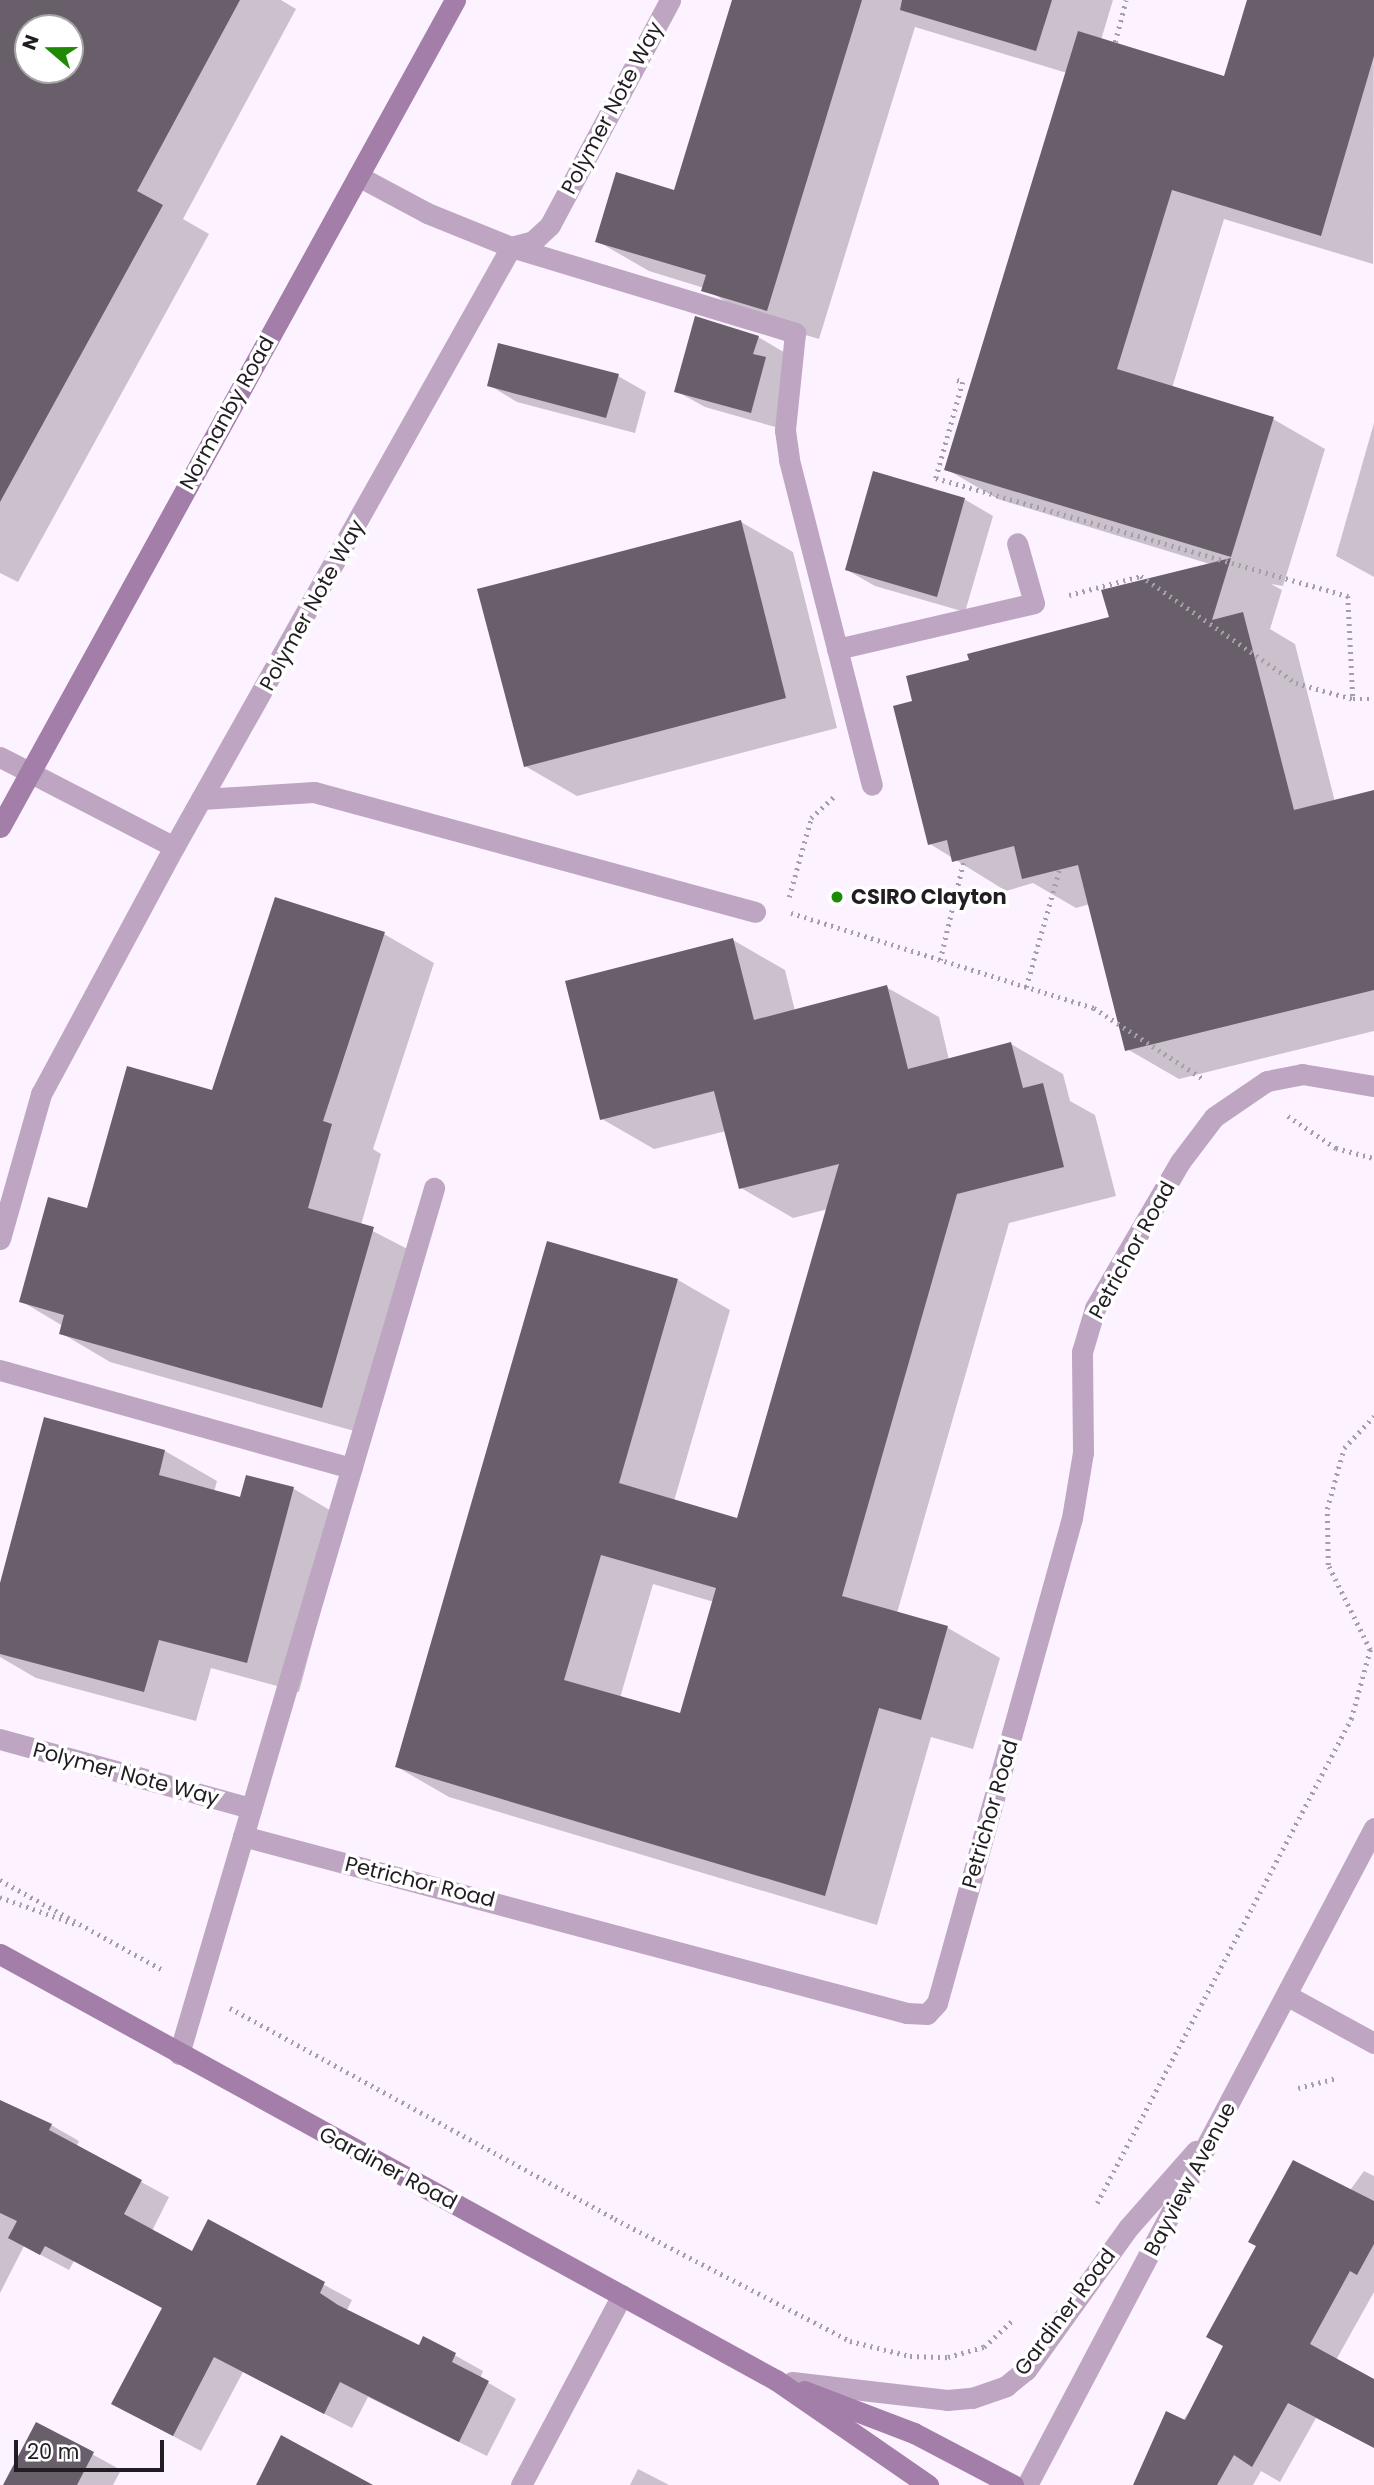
<!DOCTYPE html>
<html>
<head>
<meta charset="utf-8">
<style>
  body { margin:0 }
  #map { position:relative; width:1374px; height:2485px; overflow:hidden; background:#fdf2ff; font-family:Poppins,sans-serif }
  div>[style] { position:absolute }
  [style*='--x'] { left:calc(var(--x)*1px); top:calc(var(--y)*1px); width:calc(var(--w)*1px); rotate:calc(var(--a)*1deg) }
  .shadow>* { inset:0; background:#0003 }
  .building>* { inset:0; background:#695f6b }
  .path>* { height:4.5px; margin-top:-2.25px; transform-origin:0; background:repeating-linear-gradient(90deg,#a69ea7 0 2px,transparent 0 7px) }
  .lane>* { height:21px; margin:-10.5px; padding:0 10.5px; transform-origin:10.5px; border-radius:10.5px; background:#bea6c3 }
  .street>* { height:21px; margin:-10.5px; padding:0 10.5px; transform-origin:10.5px; border-radius:10.5px; background:#bea6c3 }
  .secondary>* { height:21px; margin:-10.5px; padding:0 10.5px; transform-origin:10.5px; border-radius:10.5px; background:#a27ea9 }
  .dots>* { width:19px; height:19px; translate:-50% -50%; box-sizing:border-box; border:4px solid #fff; border-radius:50% }
  span { translate:-50% -50%; white-space:nowrap; text-align:center; line-height:1.15; -webkit-text-stroke:7px #fff; paint-order:stroke }
  .street-label { font-size:21px; color:#211d22 }
  .poi-label { font-size:21px; color:#211d22; font-weight:700 }
  .left { translate:0 -50%; text-align:left }
  .north { position:absolute; left:14px; top:14px; width:70px; height:70px; box-sizing:border-box; background:#fff; border:2px solid #a6a5a7; border-radius:50%; rotate:290deg; font-size:19px; font-weight:700; line-height:28px; text-align:center; color:#211d22 }
  .north::after { content:''; display:block; margin:auto; width:24px; height:32px; background:#1f8a06; clip-path:polygon(50% 0,100% 100%,50% 72%,0 100%) }
  .scale { position:absolute; left:14px; top:2440px; width:150px; height:32px; box-sizing:border-box; border:4px solid #211d22; border-top:0; padding-left:9px; font-size:21px; line-height:24px; white-space:nowrap; color:#211d22; -webkit-text-stroke:5px #fff; paint-order:stroke }
</style>
</head>
<body>
<div id="map">
  <div class="shadow">
    <i style="clip-path:polygon(evenodd,0 0,281px 0,296px 9px,183px 219px,209px 234px,18px 582px,0 573px,0 0,28px 28px,70px 28px,70px 70px,28px 70px,28px 28px)"></i>
    <i style="clip-path:polygon(734px 0,1113px 0,1101px 40px,1225px 78px,1249px 0,1374px 0,1373px 264px,1224px 219px,1172px 388px,1273px 419px,1325px 449px,1283px 586px,1271px 584px,1282px 590px,1270px 629px,1295px 644px,1335px 802px,1374px 792px,1374px 1031px,1179px 1079px,1127px 1049px,1090px 904px,1076px 908px,1033px 883px,1006px 891px,930px 844px,915px 702px,971px 662px,1111px 618px,1213px 565px,998px 499px,946px 469px,1067px 73px,915px 27px,819px 339px,755px 320px,704px 288px,649px 271px,597px 241px,676px 192px)"></i>
    <i style="clip-path:polygon(758px 337px,787px 354px,779px 428px,705px 407px,676px 391px)"></i>
    <i style="clip-path:polygon(618px 376px,646px 392px,635px 433px,517px 402px,489px 385px)"></i>
    <i style="clip-path:polygon(1374px 423px,1374px 577px,1336px 556px)"></i>
    <i style="clip-path:polygon(964px 499px,993px 516px,965px 612px,875px 586px,847px 570px)"></i>
    <i style="clip-path:polygon(741px 522px,793px 552px,837px 728px,577px 796px,525px 766px)"></i>
    <i style="clip-path:polygon(384px 934px,434px 963px,373px 1149px,381px 1154px,361px 1225px,423px 1257px,372px 1436px,110px 1362px,61px 1333px,63px 1326px,21px 1301px,88px 1211px)"></i>
    <i style="clip-path:polygon(evenodd,733px 940px,785px 970px,795px 1011px,886px 987px,939px 1017px,949px 1060px,1011px 1044px,1063px 1074px,1070px 1101px,1095px 1115px,1116px 1196px,1009px 1223px,897px 1613px,948px 1628px,1000px 1658px,973px 1749px,931px 1737px,877px 1925px,449px 1797px,397px 1767px,678px 1280px,730px 1310px,674px 1501px,739px 1520px,828px 1209px,793px 1218px,741px 1188px,726px 1131px,654px 1149px,602px 1119px,733px 940px,653px 1584px,714px 1602px,681px 1716px,620px 1698px,653px 1584px)"></i>
    <i style="clip-path:polygon(46px 1420px,165px 1451px,217px 1481px,214px 1492px,241px 1499px,247px 1477px,294px 1489px,345px 1519px,299px 1692px,211px 1668px,196px 1721px,36px 1678px,0 1657px,0 1589px)"></i>
    <i style="clip-path:polygon(0 2102px,51px 2125px,79px 2141px,76px 2147px,169px 2197px,152px 2231px,193px 2253px,209px 2222px,352px 2300px,347px 2310px,419px 2347px,424px 2338px,483px 2371px,480px 2378px,516px 2399px,487px 2456px,368px 2397px,352px 2428px,243px 2372px,201px 2451px,141px 2419px,163px 2308px,74px 2261px,69px 2270px,24px 2246px,0 2293px)"></i>
    <i style="clip-path:polygon(1364px 2171px,1374px 2176px,1374px 2292px,1336px 2360px,1374px 2381px,1374px 2447px,1316px 2418px,1280px 2482px,1261px 2471px,1253px 2485px,1136px 2485px)"></i>
    <i style="clip-path:polygon(37px 2424px,121px 2470px,113px 2485px,5px 2485px)"></i>
    <i style="clip-path:polygon(638px 2469px,669px 2485px,630px 2485px)"></i>
  </div>
  <div class="building">
    <i style="clip-path:polygon(evenodd,0 0,240px 0,137px 191px,163px 205px,0 502px,0 0,28px 28px,70px 28px,70px 70px,28px 70px,28px 28px)"></i>
    <i style="clip-path:polygon(732px 0,862px 0,767px 311px,701px 291px,706px 275px,595px 242px,616px 172px,674px 190px)"></i>
    <i style="clip-path:polygon(902px 0,1052px 0,1036px 51px,900px 10px)"></i>
    <i style="clip-path:polygon(1247px 0,1374px 0,1374px 56px,1321px 236px,1172px 190px,1117px 369px,1274px 417px,1231px 557px,944px 470px,1078px 31px,1224px 76px)"></i>
    <i style="clip-path:polygon(695px 316px,759px 336px,753px 354px,766px 357px,751px 413px,674px 392px)"></i>
    <i style="clip-path:polygon(498px 343px,619px 374px,606px 418px,487px 386px)"></i>
    <i style="clip-path:polygon(873px 471px,965px 498px,937px 597px,845px 570px)"></i>
    <i style="clip-path:polygon(741px 520px,786px 698px,524px 767px,477px 589px)"></i>
    <i style="clip-path:polygon(1231px 558px,1212px 620px,1243px 612px,1294px 810px,1374px 790px,1374px 990px,1125px 1051px,1078px 865px,1022px 879px,1014px 846px,952px 862px,947px 840px,928px 845px,893px 706px,912px 701px,906px 676px,969px 660px,967px 654px,1109px 617px,1101px 590px)"></i>
    <i style="clip-path:polygon(275px 897px,385px 932px,323px 1121px,332px 1124px,308px 1208px,374px 1227px,322px 1408px,59px 1334px,64px 1315px,19px 1302px,48px 1197px,87px 1208px,127px 1066px,212px 1090px)"></i>
    <i style="clip-path:polygon(evenodd,733px 938px,754px 1020px,887px 985px,908px 1069px,1011px 1042px,1023px 1088px,1043px 1083px,1064px 1167px,957px 1194px,842px 1596px,948px 1626px,921px 1720px,879px 1708px,825px 1896px,395px 1767px,547px 1241px,678px 1279px,619px 1483px,737px 1518px,839px 1164px,739px 1189px,714px 1091px,600px 1120px,565px 981px,733px 938px,601px 1555px,716px 1588px,680px 1713px,564px 1680px,601px 1555px)"></i>
    <i style="clip-path:polygon(44px 1417px,165px 1450px,159px 1475px,240px 1497px,246px 1475px,294px 1487px,247px 1663px,159px 1640px,144px 1692px,0 1654px,0 1583px)"></i>
    <i style="clip-path:polygon(0 2100px,52px 2124px,49px 2130px,142px 2180px,124px 2214px,192px 2251px,208px 2219px,325px 2282px,320px 2293px,338px 2305px,419px 2345px,423px 2336px,456px 2353px,452px 2362px,489px 2381px,459px 2442px,340px 2382px,324px 2414px,214px 2357px,173px 2436px,111px 2404px,162px 2308px,45px 2246px,40px 2255px,8px 2238px,17px 2221px,0 2213px)"></i>
    <i style="clip-path:polygon(1293px 2160px,1374px 2201px,1374px 2244px,1357px 2275px,1350px 2271px,1310px 2344px,1374px 2379px,1374px 2448px,1288px 2403px,1252px 2467px,1234px 2455px,1217px 2485px,1133px 2485px,1166px 2411px,1185px 2420px,1223px 2346px,1206px 2337px,1256px 2246px,1248px 2242px)"></i>
    <i style="clip-path:polygon(36px 2422px,94px 2452px,77px 2485px,3px 2485px)"></i>
    <i style="clip-path:polygon(281px 2435px,373px 2485px,256px 2485px)"></i>
  </div>
  <div class="path">
    <i style="--x:1115;--y:42;--w:43;--a:-75.3"></i>
    <i style="--x:957;--y:380;--w:6;--a:18"></i>
    <i style="--x:963;--y:382;--w:100;--a:105.7"></i>
    <i style="--x:936;--y:478;--w:429;--a:16"></i>
    <i style="--x:1348;--y:596;--w:103;--a:87.2"></i>
    <i style="--x:1069;--y:595;--w:74;--a:-14.8"></i>
    <i style="--x:1141;--y:576;--w:188;--a:34.6"></i>
    <i style="--x:1296;--y:683;--w:59;--a:15.7"></i>
    <i style="--x:1353;--y:699;--w:21;--a:0"></i>
    <i style="--x:789;--y:897;--w:82;--a:-74.4"></i>
    <i style="--x:811;--y:818;--w:34;--a:-43"></i>
    <i style="--x:791;--y:913;--w:318;--a:17.4"></i>
    <i style="--x:1094;--y:1008;--w:132;--a:33"></i>
    <i style="--x:940;--y:960;--w:104;--a:-76.6"></i>
    <i style="--x:1026;--y:987;--w:122;--a:-74.2"></i>
    <i style="--x:1288;--y:1116;--w:58;--a:33.7"></i>
    <i style="--x:1336;--y:1148;--w:39;--a:15"></i>
    <i style="--x:0;--y:1880;--w:188;--a:28.9"></i>
    <i style="--x:0;--y:1897;--w:80;--a:19.8"></i>
    <i style="--x:230;--y:2008;--w:439;--a:28.7"></i>
    <i style="--x:615;--y:2219;--w:265;--a:27.4"></i>
    <i style="--x:850;--y:2341;--w:62;--a:14"></i>
    <i style="--x:910;--y:2356;--w:38;--a:2"></i>
    <i style="--x:948;--y:2357;--w:37;--a:-16"></i>
    <i style="--x:984;--y:2347;--w:40;--a:-43"></i>
    <i style="--x:1298;--y:2088;--w:40;--a:-14.4"></i>
    <i style="--x:1097;--y:2203;--w:547;--a:-62.31"></i>
    <i style="--x:1351;--y:1719;--w:72;--a:-74.6"></i>
    <i style="--x:1370;--y:1650;--w:95;--a:-116.3"></i>
    <i style="--x:1328;--y:1565;--w:56;--a:-91"></i>
    <i style="--x:1327;--y:1509;--w:63;--a:-74.4"></i>
    <i style="--x:1344;--y:1448;--w:44;--a:-46.8"></i>
  </div>
  <div class="lane">
    <i style="--x:358;--y:176;--w:78;--a:28.2"></i>
    <i style="--x:427;--y:213;--w:91;--a:22"></i>
    <i style="--x:511;--y:247;--w:297;--a:16.8"></i>
    <i style="--x:795;--y:333;--w:98;--a:95.9"></i>
    <i style="--x:785;--y:430;--w:30;--a:82"></i>
    <i style="--x:789;--y:460;--w:335;--a:75.7"></i>
    <i style="--x:837;--y:649;--w:202;--a:-13.1"></i>
    <i style="--x:1034;--y:603;--w:62;--a:-105.8"></i>
    <i style="--x:29;--y:772;--w:163;--a:27.3"></i>
    <i style="--x:201;--y:799;--w:113;--a:-3.5"></i>
    <i style="--x:314;--y:792;--w:457;--a:15.2"></i>
    <i style="--x:0;--y:1239;--w:151;--a:-74.2"></i>
    <i style="--x:41;--y:1094;--w:281;--a:-61.7"></i>
    <i style="--x:174;--y:847;--w:688;--a:-60.68"></i>
    <i style="--x:511;--y:247;--w:23;--a:-15"></i>
    <i style="--x:533;--y:241;--w:23;--a:-43"></i>
    <i style="--x:550;--y:225;--w:255;--a:-61.9"></i>
    <i style="--x:0;--y:1370;--w:365;--a:15.6"></i>
    <i style="--x:0;--y:1739;--w:260;--a:15.4"></i>
    <i style="--x:243;--y:1836;--w:687;--a:14.93"></i>
    <i style="--x:907;--y:2013;--w:20;--a:3"></i>
    <i style="--x:927;--y:2014;--w:15;--a:-48"></i>
    <i style="--x:937;--y:2003;--w:503;--a:-74.45"></i>
    <i style="--x:1072;--y:1518;--w:67;--a:-80.5"></i>
    <i style="--x:1083;--y:1452;--w:100;--a:-90.6"></i>
    <i style="--x:1082;--y:1352;--w:46;--a:-73.5"></i>
    <i style="--x:1095;--y:1308;--w:169;--a:-59.8"></i>
    <i style="--x:1180;--y:1162;--w:56;--a:-52.9"></i>
    <i style="--x:1214;--y:1117;--w:64;--a:-34.2"></i>
    <i style="--x:1267;--y:1081;--w:36;--a:-11"></i>
    <i style="--x:1302;--y:1074;--w:73;--a:9.5"></i>
    <i style="--x:179;--y:2054;--w:903;--a:-73.59"></i>
  </div>
  <div class="street">
    <i style="--x:0;--y:757;--w:33;--a:27"></i>
    <i style="--x:1288;--y:1996;--w:98;--a:28.7"></i>
    <i style="--x:792;--y:2382;--w:156;--a:6.6"></i>
    <i style="--x:947;--y:2400;--w:25;--a:-5"></i>
    <i style="--x:972;--y:2398;--w:36;--a:-19"></i>
    <i style="--x:1006;--y:2386;--w:26;--a:-39"></i>
    <i style="--x:1026;--y:2370;--w:175;--a:-54.3"></i>
    <i style="--x:1128;--y:2228;--w:103;--a:-48.6"></i>
    <i style="--x:521;--y:2485;--w:215;--a:-62"></i>
    <i style="--x:1027;--y:2485;--w:743;--a:-62.16"></i>
  </div>
  <div class="secondary">
    <i style="--x:0;--y:827;--w:944;--a:-61.18"></i>
    <i style="--x:0;--y:1954;--w:885;--a:28.77"></i>
    <i style="--x:776;--y:2380;--w:185;--a:34.6"></i>
    <i style="--x:804;--y:2391;--w:118;--a:20.9"></i>
    <i style="--x:914;--y:2433;--w:112;--a:27.7"></i>
  </div>
  <div class="dots">
    <i style="left:837px;top:897px;background:#1f8a06"></i>
  </div>
  <div class="street-label">
    <span style="left:612px;top:108px;rotate:-62deg">Polymer Note Way</span>
    <span style="left:227px;top:413px;rotate:-61deg">Normanby Road</span>
    <span style="left:312px;top:605px;rotate:-61deg">Polymer Note Way</span>
    <span style="left:1132px;top:1250px;rotate:-61deg">Petrichor Road</span>
    <span style="left:126px;top:1774px;rotate:15deg">Polymer Note Way</span>
    <span style="left:990px;top:1814px;rotate:-74deg">Petrichor Road</span>
    <span style="left:420px;top:1882px;rotate:14deg">Petrichor Road</span>
    <span style="left:388px;top:2168px;rotate:28deg">Gardiner Road</span>
    <span style="left:1190px;top:2179px;rotate:-62deg">Bayview Avenue</span>
    <span style="left:1065px;top:2312px;rotate:-53deg">Gardiner Road</span>
  </div>
  <div class="poi-label">
    <span class="left" style="left:851px;top:897px">CSIRO Clayton</span>
  </div>
  <div class="north">N</div>
  <div class="scale">20 m</div>
</div>
</body>
</html>
